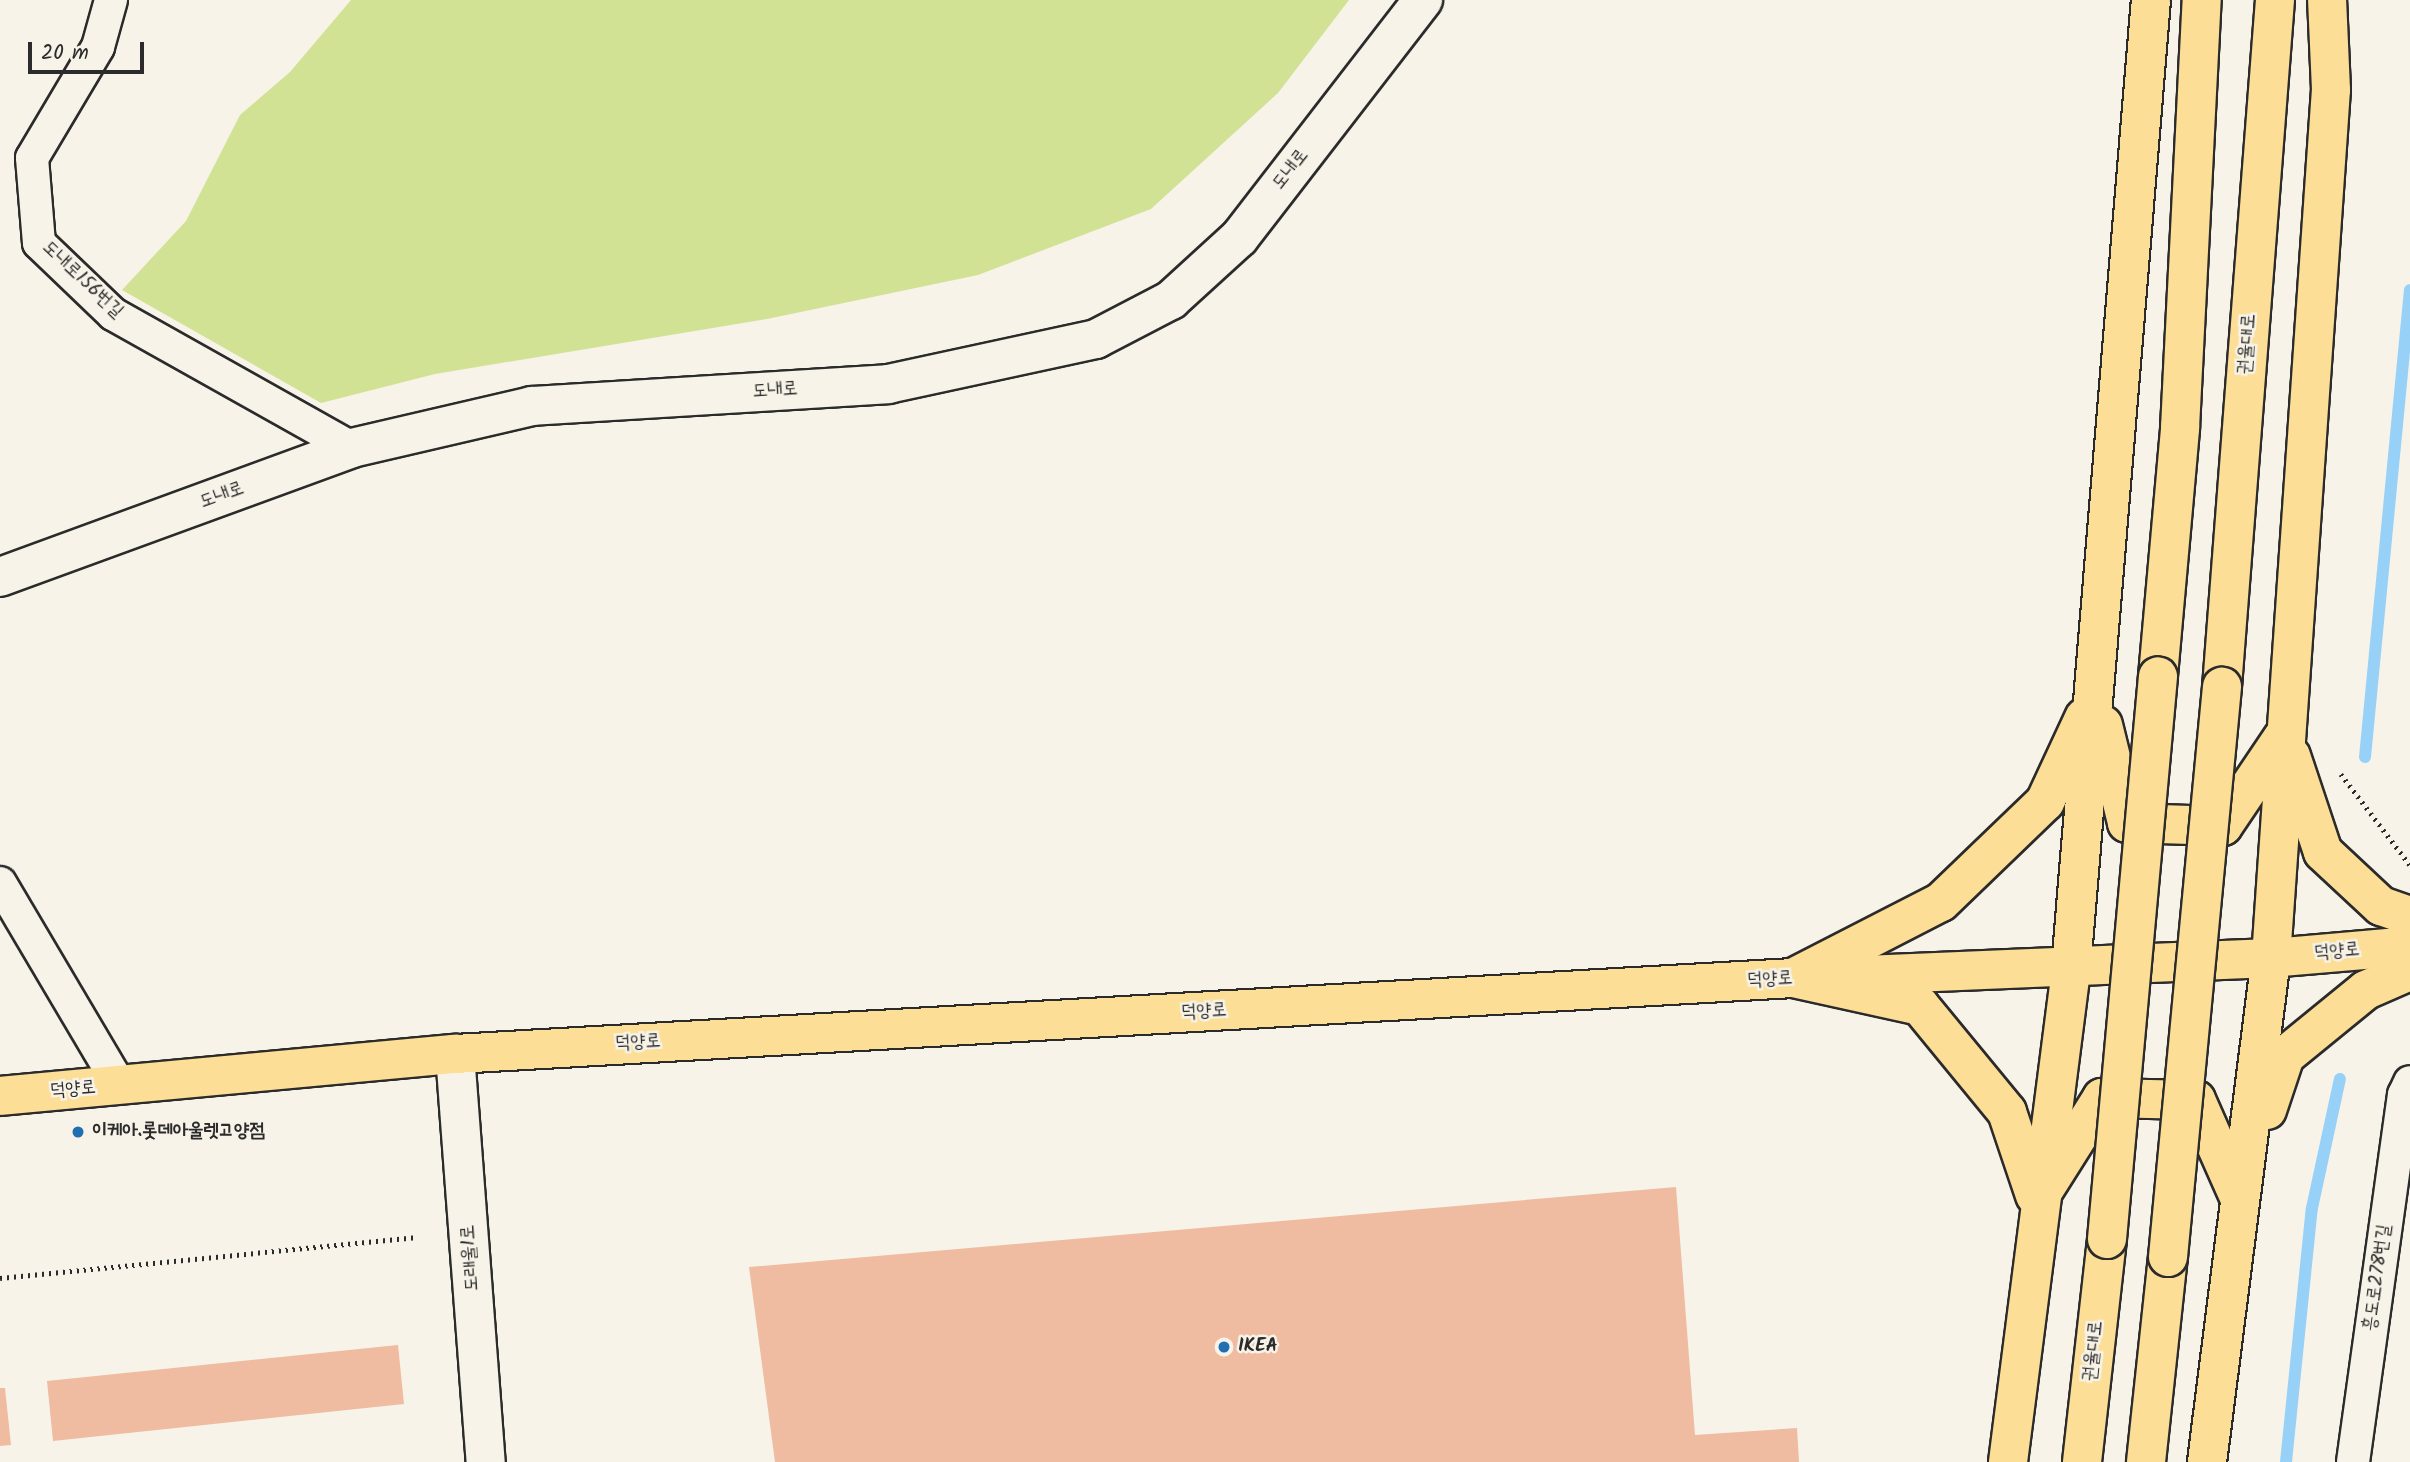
<!DOCTYPE html>
<html>
<head>
<meta charset="utf-8">
<style>
  body { margin:0 }
  #map { position:relative; width:2410px; height:1462px; overflow:hidden; background:#f7f3e8; font-family:Kalam,"Poor Story",sans-serif }
  div>[style] { position:absolute }
  [style*='--x'] { left:calc(var(--x)*1px); top:calc(var(--y)*1px); width:calc(var(--w)*1px); rotate:calc(var(--a)*1deg) }
  .green>* { inset:0; background:#d2e295 }
  .stream>* { height:12px; margin:-6px; padding:0 6px; transform-origin:6px; border-radius:6px; background:#98d1f8 }
  .building>* { inset:0; background:#efbca1 }
  .path>* { height:4.5px; margin-top:-2.25px; transform-origin:0; background:repeating-linear-gradient(90deg,#2b2b2b 0 2px,transparent 0 7px) }
  .roads { filter:drop-shadow(2px 0 #2b2b2b) drop-shadow(-2px 0 #2b2b2b) drop-shadow(0 2px #2b2b2b) drop-shadow(0 -2px #2b2b2b) }
  .minor>* { height:32px; margin:-16px; padding:0 16px; transform-origin:16px; border-radius:16px; background:#f7f3e8 }
  .tertiary>* { height:38px; margin:-19px; padding:0 19px; transform-origin:19px; border-radius:19px; background:#f7f3e8 }
  .primary>* { height:38px; margin:-19px; padding:0 19px; transform-origin:19px; border-radius:19px; background:#fcde96 }
  .trunk>* { height:38px; margin:-19px; padding:0 19px; transform-origin:19px; border-radius:19px; background:#fcde96 }
  .bridges { filter:drop-shadow(2px 0 #2b2b2b) drop-shadow(-2px 0 #2b2b2b) drop-shadow(0 2px #2b2b2b) drop-shadow(0 -2px #2b2b2b) }
  .trunk-bridge>* { height:38px; margin:-19px; padding:0 19px; transform-origin:19px; border-radius:19px; background:#fcde96 }
  .dots>* { width:19px; height:19px; translate:-50% -50%; box-sizing:border-box; border:4px solid #f7f3e8; border-radius:50% }
  span { translate:-50% -50%; white-space:nowrap; text-align:center; line-height:1.15; -webkit-text-stroke:5px #f7f3e8; paint-order:stroke }
  .street-label { font-size:19px; color:#2b2b2b }
  .poi-label { font-size:19px; color:#2b2b2b; font-weight:700 }
  .left { translate:0 -50%; text-align:left }
  .scale { position:absolute; left:28px; top:42px; width:116px; height:32px; box-sizing:border-box; border:4px solid #2b2b2b; border-top:0; padding-left:9px; font-size:21px; line-height:24px; white-space:nowrap; color:#2b2b2b; -webkit-text-stroke:5px #f7f3e8; paint-order:stroke }
</style>
</head>
<body>
<div id="map">
  <div class="green">
    <i style="clip-path:polygon(351px 0,1349px 0,1278px 93px,1151px 209px,978px 275px,767px 319px,435px 374px,321px 403px,122px 290px,186px 221px,240px 115px,290px 72px)"></i>
  </div>
  <div class="stream">
    <i style="--x:2365;--y:757;--w:469;--a:-84.5"></i>
    <i style="--x:2286;--y:1462;--w:255;--a:-84.2"></i>
    <i style="--x:2312;--y:1208;--w:132;--a:-77.8"></i>
  </div>
  <div class="building">
    <i style="clip-path:polygon(1676px 1187px,1695px 1435px,1797px 1428px,1799px 1462px,775px 1462px,749px 1267px)"></i>
    <i style="clip-path:polygon(398px 1345px,404px 1404px,53px 1441px,47px 1381px)"></i>
    <i style="clip-path:polygon(0 1388px,5px 1388px,11px 1445px,0 1446px)"></i>
  </div>
  <div class="path">
    <i style="--x:2341;--y:774;--w:114;--a:52.8"></i>
    <i style="--x:0;--y:1278;--w:417;--a:-5.6"></i>
  </div>
  <div class="roads">
    <div class="minor">
      <i style="--x:111;--y:0;--w:49;--a:105.5"></i>
      <i style="--x:98;--y:47;--w:129;--a:120.7"></i>
      <i style="--x:32;--y:158;--w:85;--a:85.3"></i>
      <i style="--x:39;--y:243;--w:103;--a:43.8"></i>
      <i style="--x:113;--y:314;--w:274;--a:29.3"></i>
      <i style="--x:0;--y:883;--w:236;--a:59.4"></i>
      <i style="--x:2353;--y:1462;--w:371;--a:-82.1"></i>
      <i style="--x:2404;--y:1095;--w:14;--a:-65"></i>
    </div>
    <div class="tertiary">
      <i style="--x:0;--y:577;--w:375;--a:-20.1"></i>
      <i style="--x:352;--y:448;--w:185;--a:-13.1"></i>
      <i style="--x:532;--y:406;--w:357;--a:-3.5"></i>
      <i style="--x:888;--y:384;--w:213;--a:-12.2"></i>
      <i style="--x:1096;--y:339;--w:85;--a:-27.5"></i>
      <i style="--x:1171;--y:300;--w:92;--a:-42.4"></i>
      <i style="--x:1239;--y:238;--w:301;--a:-52.3"></i>
      <i style="--x:455;--y:1054;--w:409;--a:85.7"></i>
    </div>
    <div class="primary">
      <i style="--x:0;--y:1096;--w:457;--a:-5.3"></i>
      <i style="--x:455;--y:1054;--w:1340;--a:-3.25"></i>
      <i style="--x:1793;--y:978;--w:478;--a:-2.4"></i>
      <i style="--x:2271;--y:958;--w:140;--a:-4.9"></i>
    </div>
    <div class="trunk">
      <i style="--x:2158;--y:676;--w:249;--a:-84.9"></i>
      <i style="--x:2180;--y:428;--w:429;--a:-87.1"></i>
      <i style="--x:2222;--y:687;--w:689;--a:-85.59"></i>
      <i style="--x:2103;--y:725;--w:101;--a:76.2"></i>
      <i style="--x:2127;--y:823;--w:96;--a:1.8"></i>
      <i style="--x:2223;--y:826;--w:107;--a:-56"></i>
      <i style="--x:2291;--y:756;--w:101;--a:71.6"></i>
      <i style="--x:2323;--y:852;--w:79;--a:43"></i>
      <i style="--x:2381;--y:906;--w:31;--a:19"></i>
      <i style="--x:1793;--y:978;--w:166;--a:-27.2"></i>
      <i style="--x:1941;--y:902;--w:144;--a:-43.9"></i>
      <i style="--x:2045;--y:802;--w:93;--a:-65.1"></i>
      <i style="--x:1793;--y:978;--w:130;--a:12.4"></i>
      <i style="--x:1920;--y:1006;--w:137;--a:50.6"></i>
      <i style="--x:2007;--y:1112;--w:88;--a:71.4"></i>
      <i style="--x:2267;--y:1110;--w:57;--a:-71.6"></i>
      <i style="--x:2285;--y:1056;--w:104;--a:-39.2"></i>
      <i style="--x:2366;--y:990;--w:48;--a:-23.4"></i>
      <i style="--x:2044;--y:1190;--w:109;--a:-57.8"></i>
      <i style="--x:2102;--y:1098;--w:94;--a:1.2"></i>
      <i style="--x:2196;--y:1100;--w:104;--a:66.1"></i>
      <i style="--x:2008;--y:1462;--w:498;--a:-82.7"></i>
      <i style="--x:2071;--y:968;--w:971;--a:-85.28"></i>
      <i style="--x:2082;--y:1462;--w:224;--a:-83.6"></i>
      <i style="--x:2146;--y:1462;--w:206;--a:-83.9"></i>
      <i style="--x:2207;--y:1462;--w:508;--a:-82.76"></i>
      <i style="--x:2271;--y:958;--w:870;--a:-86.05"></i>
      <i style="--x:2331;--y:90;--w:90;--a:-92.5"></i>
    </div>
  </div>
  <div class="bridges">
    <div class="trunk-bridge">
      <i style="--x:2107;--y:1239;--w:565;--a:-84.82"></i>
      <i style="--x:2168;--y:1257;--w:573;--a:-84.59"></i>
    </div>
  </div>
  <div class="dots">
    <i style="left:78px;top:1132px;background:#1f6fb2"></i>
    <i style="left:1224px;top:1347px;background:#1f6fb2"></i>
  </div>
  <div class="street-label">
    <span style="left:1291px;top:170px;rotate:-52deg">도내로</span>
    <span style="left:82px;top:280px;rotate:43deg">도내로156번길</span>
    <span style="left:2248px;top:344px;rotate:-86deg">권율대로</span>
    <span style="left:775px;top:391px;rotate:-4deg">도내로</span>
    <span style="left:222px;top:496px;rotate:-20deg">도내로</span>
    <span style="left:2337px;top:952px;rotate:-5deg">덕양로</span>
    <span style="left:1770px;top:980px;rotate:-3deg">덕양로</span>
    <span style="left:1204px;top:1012px;rotate:-3deg">덕양로</span>
    <span style="left:638px;top:1043px;rotate:-3deg">덕양로</span>
    <span style="left:73px;top:1090px;rotate:-5deg">덕양로</span>
    <span style="left:471px;top:1258px;rotate:-94deg">도래울1로</span>
    <span style="left:2378px;top:1278px;rotate:-82deg">흥도로278번길</span>
    <span style="left:2094px;top:1351px;rotate:-84deg">권율대로</span>
  </div>
  <div class="poi-label">
    <span class="left" style="left:92px;top:1132px">이케아.롯데아울렛고양점</span>
    <span class="left" style="left:1238px;top:1347px">IKEA</span>
  </div>
  <div class="scale">20 m</div>
</div>
</body>
</html>
